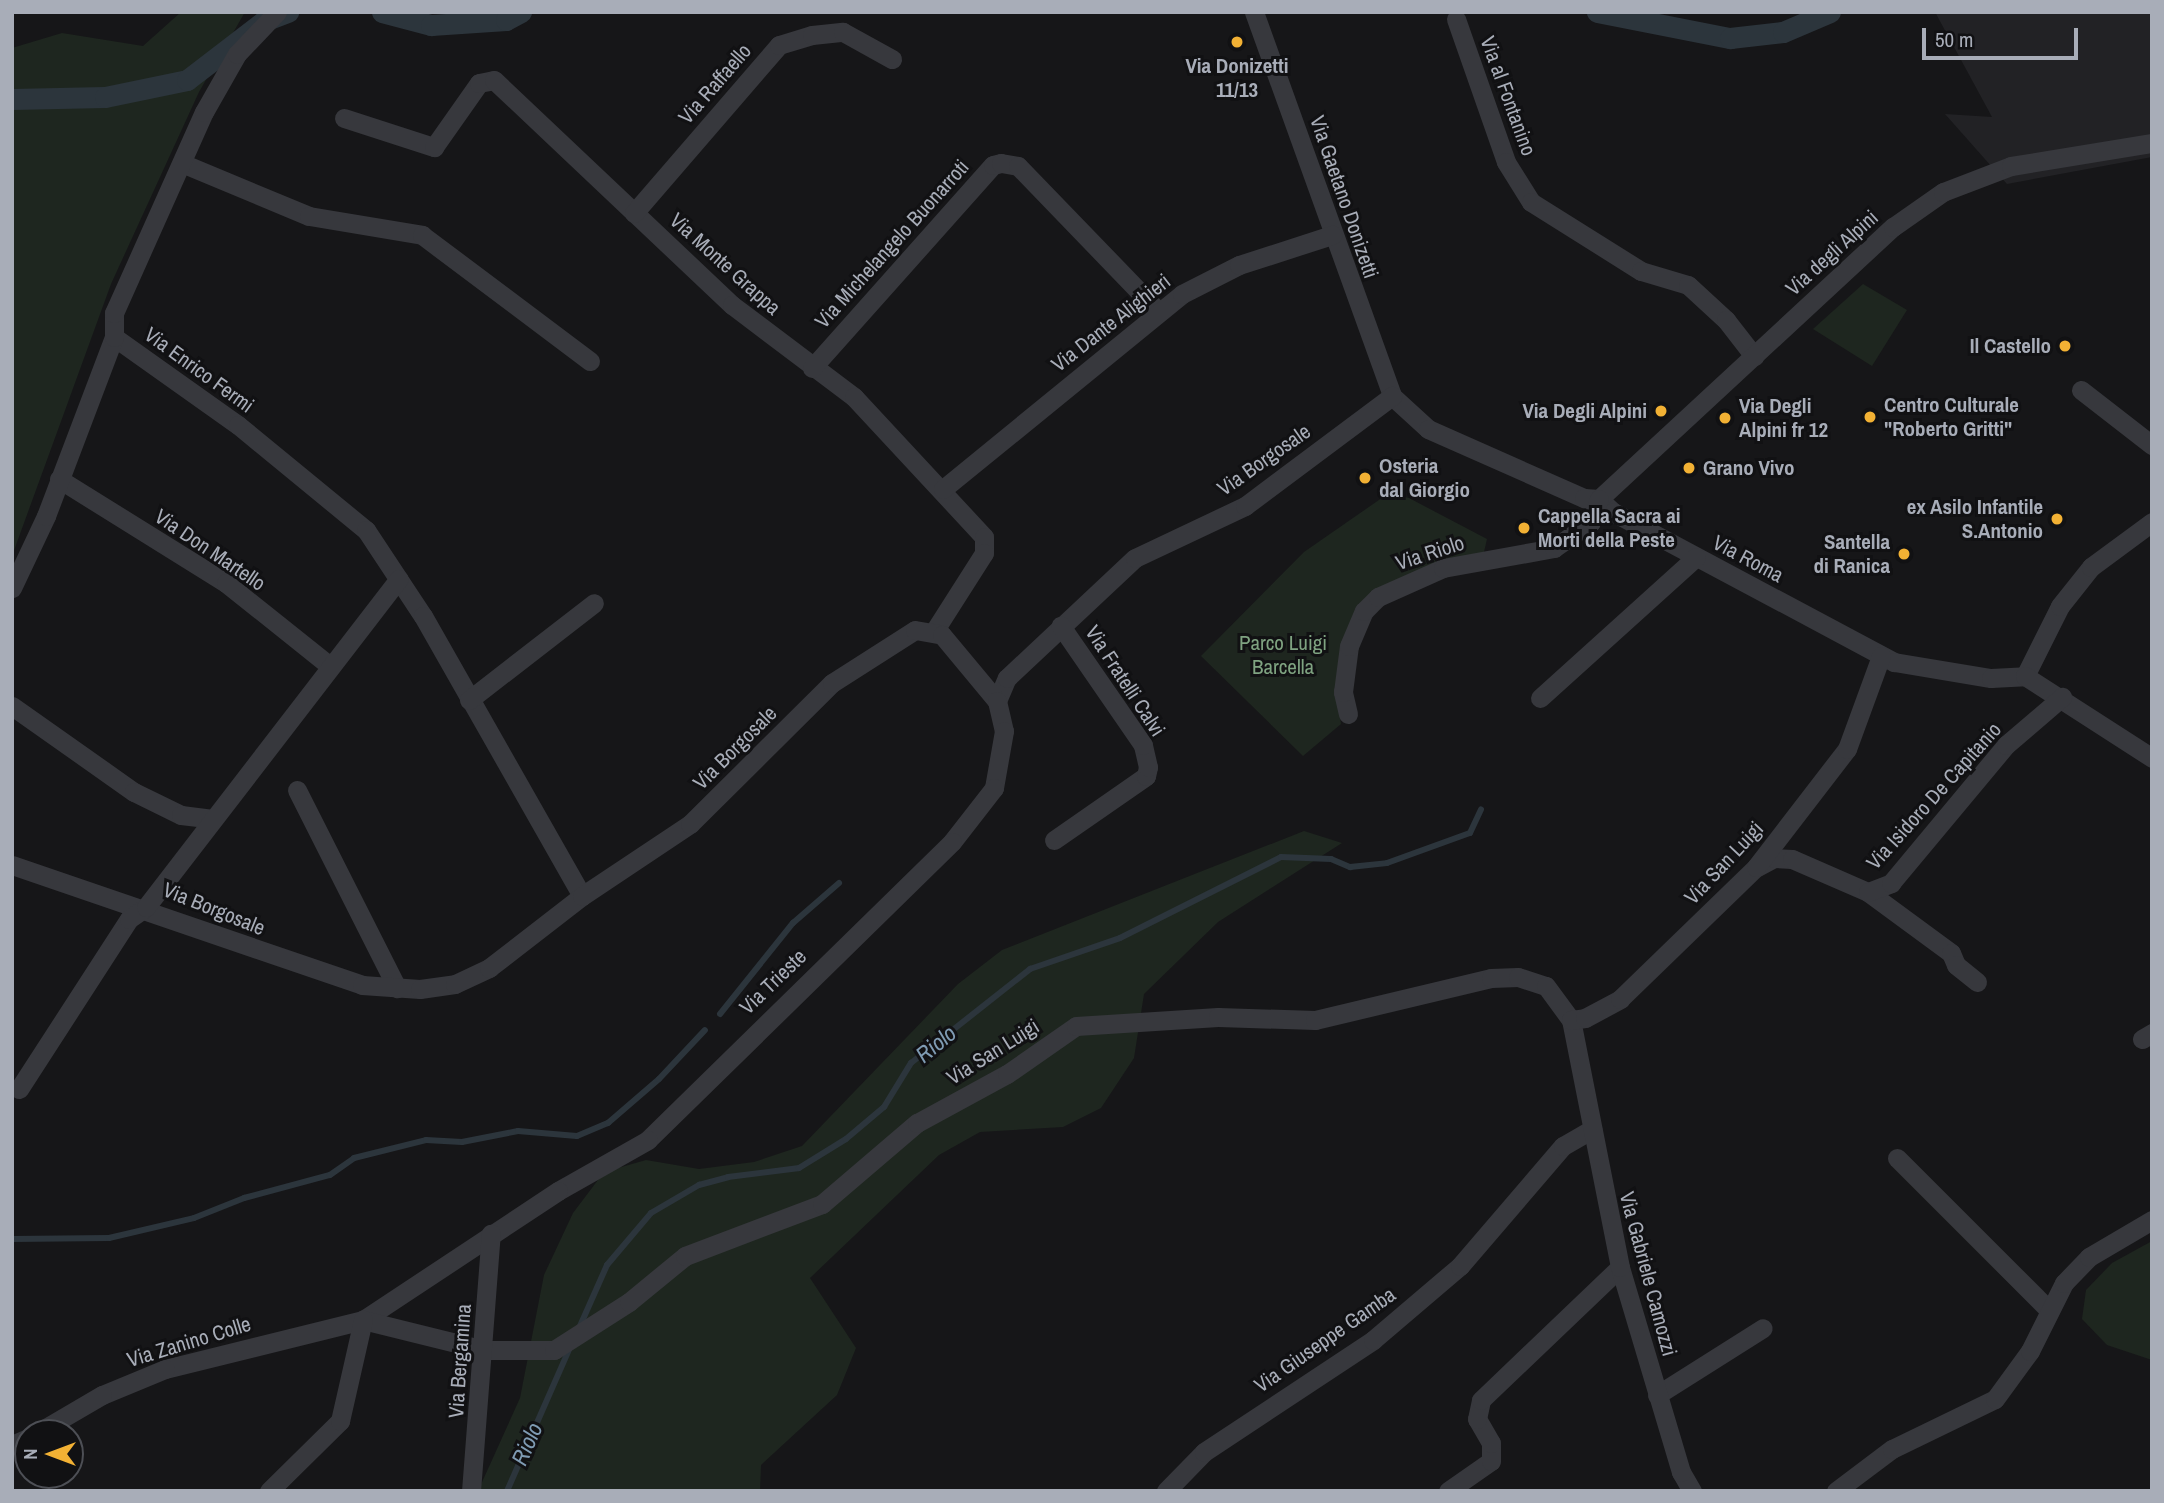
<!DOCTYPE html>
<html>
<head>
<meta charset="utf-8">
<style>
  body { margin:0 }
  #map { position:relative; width:2164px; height:1503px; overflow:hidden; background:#161618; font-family:"Archivo Narrow",sans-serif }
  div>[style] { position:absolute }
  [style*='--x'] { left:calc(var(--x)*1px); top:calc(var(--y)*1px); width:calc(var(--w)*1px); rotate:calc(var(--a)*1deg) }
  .built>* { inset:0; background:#222225 }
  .green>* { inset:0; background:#1e261f }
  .stream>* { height:6px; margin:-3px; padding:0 3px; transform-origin:3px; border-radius:3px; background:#2c353c }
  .canal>* { height:21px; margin:-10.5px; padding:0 10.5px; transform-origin:10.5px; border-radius:10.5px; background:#2c353c }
  .street>* { height:19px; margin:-9.5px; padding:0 9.5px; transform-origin:9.5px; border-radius:9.5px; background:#37383d }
  .dots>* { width:19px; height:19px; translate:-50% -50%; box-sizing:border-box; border:4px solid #111113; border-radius:50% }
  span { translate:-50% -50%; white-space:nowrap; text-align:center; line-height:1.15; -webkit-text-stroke:6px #111113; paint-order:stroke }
  .poi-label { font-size:21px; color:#a8adb8; font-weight:700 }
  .right { translate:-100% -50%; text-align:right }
  .left { translate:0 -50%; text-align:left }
  .street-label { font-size:21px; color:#a8adb8 }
  .park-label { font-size:21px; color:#7fa381 }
  .water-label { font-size:23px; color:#7f9bb3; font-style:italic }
  .frame { position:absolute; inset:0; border:14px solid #a8adb8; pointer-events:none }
  .north { position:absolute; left:14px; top:1419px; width:70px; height:70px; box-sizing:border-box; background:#111113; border:2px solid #4d4f55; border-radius:50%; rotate:270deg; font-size:19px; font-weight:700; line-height:28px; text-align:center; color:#a8adb8 }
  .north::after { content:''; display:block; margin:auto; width:24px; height:32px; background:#f2b134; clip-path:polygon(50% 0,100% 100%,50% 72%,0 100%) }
  .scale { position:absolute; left:1922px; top:28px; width:156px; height:32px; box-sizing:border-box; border:4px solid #a8adb8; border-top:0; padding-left:9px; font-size:21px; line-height:24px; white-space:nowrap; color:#a8adb8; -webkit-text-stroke:5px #111113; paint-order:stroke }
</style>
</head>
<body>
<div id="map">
  <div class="built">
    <i style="clip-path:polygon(1935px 12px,2152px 12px,2152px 157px,2007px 184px,1945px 114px,1992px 117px)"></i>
  </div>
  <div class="green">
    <i style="clip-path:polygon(181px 12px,245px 12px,199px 92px,111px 284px,12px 556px,12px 48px,62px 33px,143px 46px)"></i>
    <i style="clip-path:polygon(1863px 284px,1907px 310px,1872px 366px,1813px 329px)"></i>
    <i style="clip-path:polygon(1389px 493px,1409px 498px,1487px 539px,1484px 552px,1363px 602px,1338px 704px,1341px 724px,1303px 756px,1201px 656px,1304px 552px)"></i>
    <i style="clip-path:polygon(1304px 831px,1342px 843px,1218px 922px,1144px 994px,1134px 1058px,1101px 1108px,1063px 1127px,980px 1132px,939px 1155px,810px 1278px,856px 1348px,837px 1395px,761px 1465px,760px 1491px,478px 1491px,520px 1398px,544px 1275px,573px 1213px,604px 1172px,646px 1160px,699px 1169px,754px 1162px,802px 1146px,958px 984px,1002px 950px)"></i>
    <i style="clip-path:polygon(2152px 1241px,2152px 1360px,2107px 1345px,2082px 1319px,2086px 1290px,2112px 1263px)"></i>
  </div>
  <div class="stream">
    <i style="--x:720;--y:1014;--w:117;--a:-51.3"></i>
    <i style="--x:793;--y:923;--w:61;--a:-41"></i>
    <i style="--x:12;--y:1239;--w:97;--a:-0.6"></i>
    <i style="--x:109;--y:1238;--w:87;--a:-13.2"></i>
    <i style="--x:194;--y:1218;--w:54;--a:-21.8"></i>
    <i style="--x:244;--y:1198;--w:89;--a:-15"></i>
    <i style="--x:330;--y:1175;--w:29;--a:-35"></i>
    <i style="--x:354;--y:1158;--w:74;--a:-14"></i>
    <i style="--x:426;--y:1140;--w:36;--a:3"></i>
    <i style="--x:462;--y:1142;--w:57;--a:-11.1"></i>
    <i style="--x:518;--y:1131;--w:59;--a:4.8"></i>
    <i style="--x:577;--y:1136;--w:34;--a:-23"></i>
    <i style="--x:608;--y:1123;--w:67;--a:-40.8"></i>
    <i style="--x:659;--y:1079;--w:67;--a:-46.8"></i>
    <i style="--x:580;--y:1326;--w:67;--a:-66.1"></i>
    <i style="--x:607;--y:1265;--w:68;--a:-49.8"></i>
    <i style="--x:651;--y:1213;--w:56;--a:-30.3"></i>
    <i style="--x:699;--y:1185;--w:30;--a:-15"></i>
    <i style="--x:728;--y:1177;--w:72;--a:-7.2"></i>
    <i style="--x:799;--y:1168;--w:55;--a:-31.7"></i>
    <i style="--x:846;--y:1139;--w:50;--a:-40.1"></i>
    <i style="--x:884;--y:1107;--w:52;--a:-58.5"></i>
    <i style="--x:911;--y:1063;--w:152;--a:-38.3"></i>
    <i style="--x:1030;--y:969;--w:95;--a:-19"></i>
    <i style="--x:1120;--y:938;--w:180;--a:-26.7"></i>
    <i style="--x:1281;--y:857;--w:50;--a:2.3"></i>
    <i style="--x:1331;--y:859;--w:21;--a:23"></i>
    <i style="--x:1350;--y:867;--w:37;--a:-6"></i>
    <i style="--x:1387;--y:863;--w:88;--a:-19.9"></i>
    <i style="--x:1470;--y:833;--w:26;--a:-65"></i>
    <i style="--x:507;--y:1491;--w:159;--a:-66.3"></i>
  </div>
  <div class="canal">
    <i style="--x:382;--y:12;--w:51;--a:14.9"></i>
    <i style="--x:431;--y:25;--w:75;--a:-3.8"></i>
    <i style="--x:506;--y:20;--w:17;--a:-28"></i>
    <i style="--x:1597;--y:12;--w:136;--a:11.1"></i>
    <i style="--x:1730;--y:38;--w:53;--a:-6.5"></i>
    <i style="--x:1783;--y:32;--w:51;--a:-23.1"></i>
    <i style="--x:12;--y:99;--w:93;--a:-1.2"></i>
    <i style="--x:105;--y:97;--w:84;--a:-11.7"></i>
    <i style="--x:187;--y:80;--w:97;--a:-37.5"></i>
    <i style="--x:264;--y:21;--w:26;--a:-21"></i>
  </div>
  <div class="street">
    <i style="--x:1254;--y:12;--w:408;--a:70.2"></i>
    <i style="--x:1392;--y:396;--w:49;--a:42.5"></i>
    <i style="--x:1428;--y:429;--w:171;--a:23.9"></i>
    <i style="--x:1584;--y:498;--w:15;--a:4"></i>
    <i style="--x:1599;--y:499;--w:19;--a:43"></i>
    <i style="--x:1613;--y:512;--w:319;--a:28.1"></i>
    <i style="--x:1894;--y:662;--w:98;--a:9.4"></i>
    <i style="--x:1991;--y:678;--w:34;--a:-3"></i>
    <i style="--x:1456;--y:19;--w:151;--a:70.7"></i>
    <i style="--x:1506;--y:162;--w:47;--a:58"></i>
    <i style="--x:1531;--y:202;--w:130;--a:32.1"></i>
    <i style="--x:1641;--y:271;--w:49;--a:16.6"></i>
    <i style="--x:1688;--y:285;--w:52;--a:42.6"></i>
    <i style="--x:1726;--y:320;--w:46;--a:52.1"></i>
    <i style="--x:344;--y:118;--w:95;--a:17.9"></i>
    <i style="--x:434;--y:147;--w:78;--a:-54.9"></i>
    <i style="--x:479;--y:83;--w:15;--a:-11"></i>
    <i style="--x:494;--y:80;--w:328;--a:43.4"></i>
    <i style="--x:732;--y:305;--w:153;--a:37"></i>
    <i style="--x:854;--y:397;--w:191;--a:47.1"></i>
    <i style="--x:984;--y:537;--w:16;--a:90"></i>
    <i style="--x:984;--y:553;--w:91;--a:122.5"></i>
    <i style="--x:184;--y:164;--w:135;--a:22.6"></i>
    <i style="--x:309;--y:216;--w:115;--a:9.5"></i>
    <i style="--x:422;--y:235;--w:210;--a:36.9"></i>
    <i style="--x:634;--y:213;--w:222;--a:-49.2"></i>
    <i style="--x:779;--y:45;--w:34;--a:-17"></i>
    <i style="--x:812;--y:35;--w:31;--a:-6"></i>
    <i style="--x:843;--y:32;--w:56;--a:28.9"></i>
    <i style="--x:114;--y:337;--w:152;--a:35.4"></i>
    <i style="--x:238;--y:425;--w:166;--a:39.4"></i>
    <i style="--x:366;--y:530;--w:103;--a:56.5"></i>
    <i style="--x:423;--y:616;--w:322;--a:60.4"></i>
    <i style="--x:812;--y:368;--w:272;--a:-48.3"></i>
    <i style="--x:993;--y:165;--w:8;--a:-14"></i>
    <i style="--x:1001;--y:163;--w:17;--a:10"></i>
    <i style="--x:1018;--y:166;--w:202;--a:46"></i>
    <i style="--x:2081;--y:390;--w:90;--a:37.8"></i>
    <i style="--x:59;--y:479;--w:197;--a:31.9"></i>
    <i style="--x:226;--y:583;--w:133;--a:38.6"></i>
    <i style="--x:943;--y:489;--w:308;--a:-39.2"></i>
    <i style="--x:1182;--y:294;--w:64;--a:-27"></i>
    <i style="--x:1239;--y:265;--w:98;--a:-17.9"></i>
    <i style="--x:1599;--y:499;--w:401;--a:-42.8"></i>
    <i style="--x:1893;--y:227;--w:61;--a:-35"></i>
    <i style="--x:1943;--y:192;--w:73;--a:-20.9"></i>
    <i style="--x:2011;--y:166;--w:143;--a:-9.3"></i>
    <i style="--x:12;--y:588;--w:80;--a:-64.7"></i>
    <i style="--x:46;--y:516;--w:191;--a:-69.2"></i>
    <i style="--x:114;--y:337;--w:24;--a:-90"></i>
    <i style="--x:114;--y:313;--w:220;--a:-65.9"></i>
    <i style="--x:204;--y:112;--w:67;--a:-60.4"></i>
    <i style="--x:237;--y:54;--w:58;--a:-46.4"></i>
    <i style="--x:2025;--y:676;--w:78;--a:-63.4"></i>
    <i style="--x:2060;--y:606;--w:50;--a:-51.5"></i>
    <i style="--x:2091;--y:567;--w:76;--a:-36.4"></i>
    <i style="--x:2025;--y:676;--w:151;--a:32.8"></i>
    <i style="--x:1540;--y:698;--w:210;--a:-42.1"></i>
    <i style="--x:469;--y:700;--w:158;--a:-37.8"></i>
    <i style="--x:997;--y:701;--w:25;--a:-67"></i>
    <i style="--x:1007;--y:678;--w:175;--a:-43.2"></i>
    <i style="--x:1135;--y:558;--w:122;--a:-25.3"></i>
    <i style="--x:1245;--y:506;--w:184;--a:-36.8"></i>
    <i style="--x:12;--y:706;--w:149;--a:35.2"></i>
    <i style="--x:134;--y:792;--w:52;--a:26.1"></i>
    <i style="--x:181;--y:815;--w:32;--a:7"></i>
    <i style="--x:1348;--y:714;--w:23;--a:-103"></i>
    <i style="--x:1343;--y:692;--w:46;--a:-82.6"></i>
    <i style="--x:1349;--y:646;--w:38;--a:-67"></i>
    <i style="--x:1364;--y:611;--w:20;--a:-45"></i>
    <i style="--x:1378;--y:597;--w:71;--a:-24"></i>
    <i style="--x:1443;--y:568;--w:113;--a:-10.2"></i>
    <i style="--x:1554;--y:548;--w:45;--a:-35.1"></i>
    <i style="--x:1591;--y:522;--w:24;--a:-71"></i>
    <i style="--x:297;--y:790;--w:222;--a:63.2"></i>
    <i style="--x:1054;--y:840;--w:112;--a:-34.8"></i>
    <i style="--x:1146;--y:776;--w:9;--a:-77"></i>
    <i style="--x:1148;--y:767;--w:23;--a:-103"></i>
    <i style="--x:1143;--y:745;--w:145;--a:-124.6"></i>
    <i style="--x:12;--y:865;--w:370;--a:18.9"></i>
    <i style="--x:362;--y:985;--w:58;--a:3.9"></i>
    <i style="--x:420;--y:989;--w:35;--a:-8"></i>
    <i style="--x:455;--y:984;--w:38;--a:-25"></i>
    <i style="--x:489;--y:968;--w:118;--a:-37.7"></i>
    <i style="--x:582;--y:896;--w:130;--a:-33.7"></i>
    <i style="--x:690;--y:824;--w:200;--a:-44.8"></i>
    <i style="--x:832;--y:683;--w:98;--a:-32.6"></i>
    <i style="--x:915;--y:630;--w:27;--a:10"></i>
    <i style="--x:942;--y:635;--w:86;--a:50.2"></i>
    <i style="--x:997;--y:701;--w:31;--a:77"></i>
    <i style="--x:1004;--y:731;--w:58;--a:100"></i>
    <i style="--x:994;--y:788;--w:68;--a:127.9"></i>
    <i style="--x:952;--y:842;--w:426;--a:135.6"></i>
    <i style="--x:648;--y:1140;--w:103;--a:150.5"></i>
    <i style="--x:558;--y:1191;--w:234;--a:146.5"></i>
    <i style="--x:363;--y:1320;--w:204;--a:166.1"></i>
    <i style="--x:165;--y:1369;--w:68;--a:157.6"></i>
    <i style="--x:102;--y:1395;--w:75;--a:149.7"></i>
    <i style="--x:1757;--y:867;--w:19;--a:-28"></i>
    <i style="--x:1774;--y:858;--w:18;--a:3"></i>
    <i style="--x:1792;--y:859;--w:83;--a:23.5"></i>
    <i style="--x:1868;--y:892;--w:103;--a:36.3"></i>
    <i style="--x:1951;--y:953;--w:13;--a:67"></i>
    <i style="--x:1956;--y:965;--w:27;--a:39"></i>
    <i style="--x:1868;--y:892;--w:25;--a:-21"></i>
    <i style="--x:1891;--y:883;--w:180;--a:-50.2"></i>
    <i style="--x:2006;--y:745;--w:74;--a:-40.6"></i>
    <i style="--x:2142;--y:1039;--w:12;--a:-31"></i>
    <i style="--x:19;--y:1089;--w:202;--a:-57.1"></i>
    <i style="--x:129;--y:919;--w:21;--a:-35"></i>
    <i style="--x:146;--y:907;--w:414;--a:-52.4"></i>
    <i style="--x:1897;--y:1158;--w:216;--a:45"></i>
    <i style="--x:363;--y:1320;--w:125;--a:13.9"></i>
    <i style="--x:484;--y:1350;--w:70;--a:0"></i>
    <i style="--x:554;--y:1350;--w:89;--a:-32.6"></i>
    <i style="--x:629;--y:1302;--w:72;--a:-39.4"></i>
    <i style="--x:685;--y:1256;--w:147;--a:-20.8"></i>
    <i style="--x:822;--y:1204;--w:125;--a:-40.5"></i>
    <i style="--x:917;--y:1123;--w:102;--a:-28.6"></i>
    <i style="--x:1007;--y:1074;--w:84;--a:-34.8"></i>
    <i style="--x:1076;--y:1026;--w:142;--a:-3.6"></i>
    <i style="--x:1218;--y:1017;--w:97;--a:1.8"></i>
    <i style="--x:1315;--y:1020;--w:181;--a:-13.4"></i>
    <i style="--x:1491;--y:978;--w:27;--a:-2"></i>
    <i style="--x:1518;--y:977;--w:29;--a:18"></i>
    <i style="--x:1546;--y:986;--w:42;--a:53.7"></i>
    <i style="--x:1657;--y:1395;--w:125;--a:-32.3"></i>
    <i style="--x:12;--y:1445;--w:17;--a:-24"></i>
    <i style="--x:269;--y:1491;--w:100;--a:-44.6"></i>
    <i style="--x:340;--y:1421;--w:104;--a:-77.2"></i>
    <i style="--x:471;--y:1491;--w:258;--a:-85.6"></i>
    <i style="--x:1166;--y:1491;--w:54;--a:-45.7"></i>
    <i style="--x:1204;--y:1452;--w:203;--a:-33.5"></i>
    <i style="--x:1373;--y:1340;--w:114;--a:-40.4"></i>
    <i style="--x:1460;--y:1266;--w:158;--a:-49.4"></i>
    <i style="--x:1563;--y:1146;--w:34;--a:-30"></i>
    <i style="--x:1448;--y:1491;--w:52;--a:-34.9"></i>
    <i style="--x:1491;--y:1461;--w:18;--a:-90"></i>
    <i style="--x:1491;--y:1443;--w:28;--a:-120"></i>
    <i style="--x:1477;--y:1419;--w:19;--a:-78"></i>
    <i style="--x:1481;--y:1400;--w:192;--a:-43.7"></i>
    <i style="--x:1692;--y:1491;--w:22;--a:-120"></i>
    <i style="--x:1681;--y:1472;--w:214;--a:-106.6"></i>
    <i style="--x:1620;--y:1267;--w:252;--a:-101.2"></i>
    <i style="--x:1571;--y:1020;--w:14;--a:-8"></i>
    <i style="--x:1585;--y:1018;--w:40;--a:-28"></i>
    <i style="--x:1620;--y:999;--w:190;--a:-44.1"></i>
    <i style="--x:1756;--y:867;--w:149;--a:-52.4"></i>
    <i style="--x:1847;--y:749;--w:99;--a:-69.9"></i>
    <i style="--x:1836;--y:1491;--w:70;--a:-36.9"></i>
    <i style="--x:1892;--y:1449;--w:114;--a:-25.9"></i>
    <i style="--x:1995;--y:1399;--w:59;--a:-53.9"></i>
    <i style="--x:2030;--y:1351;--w:76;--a:-63.4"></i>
    <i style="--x:2064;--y:1283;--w:36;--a:-46"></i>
    <i style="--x:2089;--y:1257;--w:73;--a:-30.4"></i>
  </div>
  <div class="dots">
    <i style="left:1237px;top:42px;background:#f2b134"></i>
    <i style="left:2065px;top:346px;background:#f2b134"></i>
    <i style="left:1661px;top:411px;background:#f2b134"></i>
    <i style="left:1870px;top:417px;background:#f2b134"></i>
    <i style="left:1725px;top:418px;background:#f2b134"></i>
    <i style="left:1689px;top:468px;background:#f2b134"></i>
    <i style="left:1365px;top:478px;background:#f2b134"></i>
    <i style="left:2057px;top:519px;background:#f2b134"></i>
    <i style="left:1524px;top:528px;background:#f2b134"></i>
    <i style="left:1904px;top:554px;background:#f2b134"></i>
  </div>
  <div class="poi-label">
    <span style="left:1237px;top:78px">Via Donizetti<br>11/13</span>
    <span class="right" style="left:2051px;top:346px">Il Castello</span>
    <span class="left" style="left:1884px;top:417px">Centro Culturale<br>"Roberto Gritti"</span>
    <span class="left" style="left:1739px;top:418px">Via Degli<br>Alpini fr 12</span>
    <span class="right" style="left:1647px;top:411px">Via Degli Alpini</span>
    <span class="left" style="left:1379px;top:478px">Osteria<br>dal Giorgio</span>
    <span class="left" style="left:1703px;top:468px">Grano Vivo</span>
    <span class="right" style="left:2043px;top:519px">ex Asilo Infantile<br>S.Antonio</span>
    <span class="left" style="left:1538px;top:528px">Cappella Sacra ai<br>Morti della Peste</span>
    <span class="right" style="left:1890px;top:554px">Santella<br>di Ranica</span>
  </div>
  <div class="street-label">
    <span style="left:715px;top:84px;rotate:-49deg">Via Raffaello</span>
    <span style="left:1508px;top:96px;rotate:70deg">Via al Fontanino</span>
    <span style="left:1344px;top:197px;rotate:71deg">Via Gaetano Donizetti</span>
    <span style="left:892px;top:244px;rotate:-48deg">Via Michelangelo Buonarroti</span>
    <span style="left:1832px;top:253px;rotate:-42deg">Via degli Alpini</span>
    <span style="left:725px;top:264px;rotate:42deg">Via Monte Grappa</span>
    <span style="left:1111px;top:323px;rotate:-38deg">Via Dante Alighieri</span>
    <span style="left:199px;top:370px;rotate:36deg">Via Enrico Fermi</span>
    <span style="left:1264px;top:460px;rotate:-35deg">Via Borgosale</span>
    <span style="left:210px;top:550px;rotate:34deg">Via Don Martello</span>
    <span style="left:1430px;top:553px;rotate:-18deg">Via Riolo</span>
    <span style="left:1748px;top:559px;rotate:28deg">Via Roma</span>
    <span style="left:1125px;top:681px;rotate:57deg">Via Fratelli Calvi</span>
    <span style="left:735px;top:748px;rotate:-45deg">Via Borgosale</span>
    <span style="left:1934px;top:796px;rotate:-48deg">Via Isidoro De Capitanio</span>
    <span style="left:1724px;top:863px;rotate:-47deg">Via San Luigi</span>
    <span style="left:214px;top:909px;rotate:22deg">Via Borgosale</span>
    <span style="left:773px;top:982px;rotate:-44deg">Via Trieste</span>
    <span style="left:993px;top:1052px;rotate:-32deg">Via San Luigi</span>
    <span style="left:1648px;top:1274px;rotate:75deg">Via Gabriele Camozzi</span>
    <span style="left:1325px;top:1340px;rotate:-35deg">Via Giuseppe Gamba</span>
    <span style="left:189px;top:1342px;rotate:-17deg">Via Zanino Colle</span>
    <span style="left:460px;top:1361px;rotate:-86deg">Via Bergamina</span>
  </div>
  <div class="park-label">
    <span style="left:1283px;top:655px">Parco Luigi<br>Barcella</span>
  </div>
  <div class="water-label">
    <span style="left:936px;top:1044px;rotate:-39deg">Riolo</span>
    <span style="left:527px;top:1444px;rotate:-66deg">Riolo</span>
  </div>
  <div class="frame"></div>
  <div class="north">N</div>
  <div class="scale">50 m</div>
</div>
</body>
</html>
